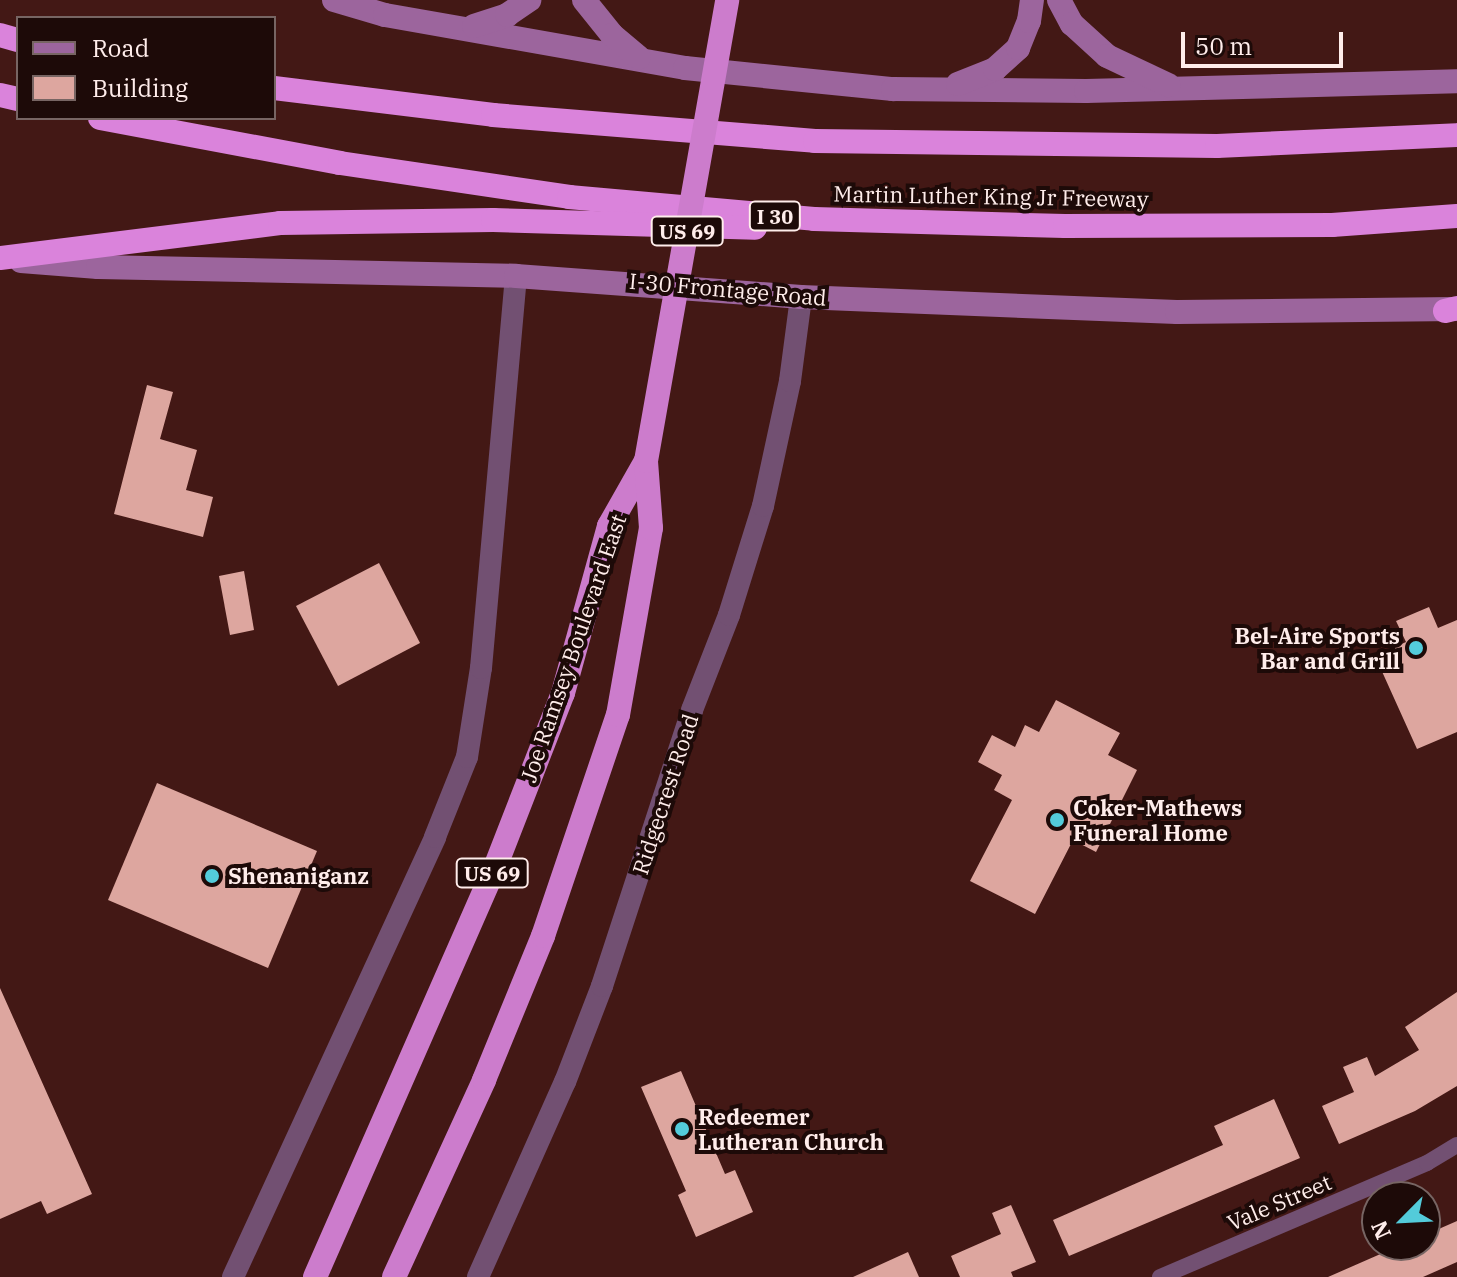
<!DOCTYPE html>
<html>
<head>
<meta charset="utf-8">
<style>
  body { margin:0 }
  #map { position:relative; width:1457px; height:1277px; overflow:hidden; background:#431815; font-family:"IBM Plex Serif",serif }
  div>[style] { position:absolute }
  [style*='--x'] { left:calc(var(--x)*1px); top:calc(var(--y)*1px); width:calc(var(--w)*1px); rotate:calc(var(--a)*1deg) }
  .building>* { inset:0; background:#dda69f }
  .minor>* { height:16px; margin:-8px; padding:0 8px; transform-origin:8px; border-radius:8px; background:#725072 }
  .tertiary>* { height:22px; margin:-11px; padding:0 11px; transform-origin:11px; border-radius:11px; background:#725072 }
  .secondary>* { height:24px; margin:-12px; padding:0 12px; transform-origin:12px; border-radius:12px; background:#9c659d }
  .trunk>* { height:24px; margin:-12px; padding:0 12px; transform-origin:12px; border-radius:12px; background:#cc7ccc }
  .motorway>* { height:24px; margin:-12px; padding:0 12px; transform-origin:12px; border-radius:12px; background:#da83db }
  .trunk-bridge>* { height:24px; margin:-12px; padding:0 12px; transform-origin:12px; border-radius:12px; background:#cc7ccc }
  .dots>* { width:22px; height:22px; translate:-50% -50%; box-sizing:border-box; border:4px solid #1d0a08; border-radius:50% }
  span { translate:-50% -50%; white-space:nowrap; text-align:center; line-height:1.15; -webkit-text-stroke:8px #1d0a08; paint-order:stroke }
  .shield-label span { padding:2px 6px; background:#1d0a08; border:2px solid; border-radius:6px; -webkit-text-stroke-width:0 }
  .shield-label { font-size:20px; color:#ffedeb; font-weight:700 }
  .street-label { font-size:22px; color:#ffedeb }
  .poi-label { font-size:22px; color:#ffedeb; font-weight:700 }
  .right { translate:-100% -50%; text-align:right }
  .left { translate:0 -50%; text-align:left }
  .legend { position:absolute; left:16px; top:16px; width:260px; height:104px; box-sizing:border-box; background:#1d0a08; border:2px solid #776563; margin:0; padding:10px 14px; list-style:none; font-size:24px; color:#ffedeb }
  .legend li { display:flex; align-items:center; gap:16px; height:40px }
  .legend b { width:40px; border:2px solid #776563 }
  .north { position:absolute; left:1361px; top:1181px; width:80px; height:80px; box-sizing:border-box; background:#1d0a08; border:2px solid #776563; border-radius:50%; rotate:246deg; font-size:22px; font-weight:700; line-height:32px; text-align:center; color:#ffedeb }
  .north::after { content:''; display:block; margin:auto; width:28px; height:36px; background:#53cbda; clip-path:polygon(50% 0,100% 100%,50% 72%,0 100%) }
  .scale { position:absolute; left:1181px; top:32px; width:162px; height:36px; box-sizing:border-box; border:4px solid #ffedeb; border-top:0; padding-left:10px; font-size:24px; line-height:28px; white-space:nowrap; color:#ffedeb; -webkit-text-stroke:6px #1d0a08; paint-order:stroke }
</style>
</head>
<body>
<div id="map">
  <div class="building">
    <i style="clip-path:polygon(147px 385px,173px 392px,160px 439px,197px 450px,186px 490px,213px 497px,203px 537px,114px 514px)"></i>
    <i style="clip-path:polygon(379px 563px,420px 643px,338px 686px,296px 606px)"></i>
    <i style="clip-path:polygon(244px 571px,254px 630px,230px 635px,219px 576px)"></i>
    <i style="clip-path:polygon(1429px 607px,1438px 628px,1457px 620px,1457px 732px,1417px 749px,1375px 656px,1406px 642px,1396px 621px)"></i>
    <i style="clip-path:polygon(1056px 700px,1120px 733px,1108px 755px,1137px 770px,1096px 852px,1073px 840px,1035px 914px,970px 881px,1012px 800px,994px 790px,1002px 775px,978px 762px,992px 735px,1015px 747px,1025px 725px,1039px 732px)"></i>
    <i style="clip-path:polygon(157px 783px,317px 851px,268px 968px,108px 900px)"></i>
    <i style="clip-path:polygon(0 988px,92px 1194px,47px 1214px,41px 1201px,0 1219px)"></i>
    <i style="clip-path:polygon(1457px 992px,1457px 1086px,1415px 1111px,1339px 1144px,1322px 1106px,1354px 1092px,1343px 1067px,1367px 1057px,1375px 1076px,1419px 1050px,1405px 1027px)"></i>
    <i style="clip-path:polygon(681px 1071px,725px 1174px,735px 1170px,753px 1212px,696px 1237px,678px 1195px,686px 1191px,641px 1087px)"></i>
    <i style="clip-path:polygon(1274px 1099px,1300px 1158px,1069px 1256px,1053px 1220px,1223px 1145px,1214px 1126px)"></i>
    <i style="clip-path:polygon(1011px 1205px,1036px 1262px,1011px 1272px,1013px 1277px,960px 1277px,951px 1256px,1001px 1234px,992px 1213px)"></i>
    <i style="clip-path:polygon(1457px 1221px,1457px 1262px,1423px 1277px,1328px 1277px,1401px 1245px,1425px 1245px,1425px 1235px)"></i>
    <i style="clip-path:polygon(908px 1252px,919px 1277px,853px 1277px)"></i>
  </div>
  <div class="minor">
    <i style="--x:1160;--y:1277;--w:290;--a:-23.1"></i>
    <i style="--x:1427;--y:1163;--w:35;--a:-31"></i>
  </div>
  <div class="tertiary">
    <i style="--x:233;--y:1277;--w:484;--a:-65.3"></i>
    <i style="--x:435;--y:837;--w:86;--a:-68.2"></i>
    <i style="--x:467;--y:757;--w:90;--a:-81.1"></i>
    <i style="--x:481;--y:668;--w:394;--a:-84.9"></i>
    <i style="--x:478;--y:1277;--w:214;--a:-66"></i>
    <i style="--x:565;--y:1082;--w:103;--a:-68.9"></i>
    <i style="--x:602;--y:986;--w:290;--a:-71.9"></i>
    <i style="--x:692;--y:710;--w:102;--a:-68.7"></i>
    <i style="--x:729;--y:615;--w:114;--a:-72.7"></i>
    <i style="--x:763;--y:506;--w:128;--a:-77.8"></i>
    <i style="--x:790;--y:381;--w:85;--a:-82.5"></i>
  </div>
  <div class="secondary">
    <i style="--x:334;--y:0;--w:53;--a:16.4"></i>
    <i style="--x:385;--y:15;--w:305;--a:10"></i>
    <i style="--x:685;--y:68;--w:209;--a:5.8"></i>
    <i style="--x:893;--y:89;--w:193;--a:0.6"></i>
    <i style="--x:1086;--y:91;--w:371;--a:-1.5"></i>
    <i style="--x:584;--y:0;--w:45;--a:51.3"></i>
    <i style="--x:612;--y:35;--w:35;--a:40"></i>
    <i style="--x:1059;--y:0;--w:27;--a:62"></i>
    <i style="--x:1072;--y:24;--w:47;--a:42.4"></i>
    <i style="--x:1107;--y:56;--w:68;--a:25.4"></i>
    <i style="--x:474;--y:26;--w:35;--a:-18"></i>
    <i style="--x:507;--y:15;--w:27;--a:-34"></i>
    <i style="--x:958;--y:84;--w:40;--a:-22"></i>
    <i style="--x:995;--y:69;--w:31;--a:-42"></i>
    <i style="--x:1018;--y:48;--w:29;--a:-68"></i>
    <i style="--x:1029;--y:21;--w:21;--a:-82"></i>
    <i style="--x:21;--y:261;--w:77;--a:4.5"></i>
    <i style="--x:98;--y:267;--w:418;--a:1.2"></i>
    <i style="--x:516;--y:276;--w:286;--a:4.2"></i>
    <i style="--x:801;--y:297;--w:376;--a:2.3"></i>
    <i style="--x:1177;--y:312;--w:280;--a:-0.6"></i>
  </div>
  <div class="trunk">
    <i style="--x:315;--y:1277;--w:445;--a:-66.3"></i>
    <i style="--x:494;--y:870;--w:190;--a:-68.7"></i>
    <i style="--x:563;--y:693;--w:173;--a:-74.6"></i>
    <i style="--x:609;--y:526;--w:75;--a:-60.4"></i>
    <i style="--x:394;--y:1277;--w:217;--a:-65.4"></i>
    <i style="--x:484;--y:1080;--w:156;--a:-67.7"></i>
    <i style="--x:543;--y:936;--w:233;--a:-71.3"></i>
    <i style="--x:618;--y:715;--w:190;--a:-80"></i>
    <i style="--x:651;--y:528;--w:67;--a:-94.3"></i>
  </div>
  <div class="motorway">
    <i style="--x:0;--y:35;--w:19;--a:16"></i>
    <i style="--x:274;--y:88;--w:221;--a:7"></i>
    <i style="--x:493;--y:115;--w:323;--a:4.6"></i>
    <i style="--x:815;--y:141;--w:402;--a:0.7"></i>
    <i style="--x:1217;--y:146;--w:240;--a:-2.6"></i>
    <i style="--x:0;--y:95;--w:18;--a:13"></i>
    <i style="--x:100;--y:118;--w:244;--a:10.6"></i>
    <i style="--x:340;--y:163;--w:232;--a:8.4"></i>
    <i style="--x:569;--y:197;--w:246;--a:5.1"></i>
    <i style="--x:814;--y:219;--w:251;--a:1.6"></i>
    <i style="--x:1065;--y:226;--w:267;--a:-0.2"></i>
    <i style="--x:1332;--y:225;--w:125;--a:-4.1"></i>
    <i style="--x:0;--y:258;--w:282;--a:-7.1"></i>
    <i style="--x:280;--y:223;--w:213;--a:-0.8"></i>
    <i style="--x:493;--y:220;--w:262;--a:1.7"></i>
    <i style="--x:1445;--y:311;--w:12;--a:-14"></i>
  </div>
  <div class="trunk-bridge">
    <i style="--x:646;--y:461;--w:468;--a:-80"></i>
  </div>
  <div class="dots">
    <i style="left:1416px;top:648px;background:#53cbda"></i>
    <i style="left:1057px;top:820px;background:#53cbda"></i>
    <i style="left:212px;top:876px;background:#53cbda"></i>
    <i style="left:682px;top:1129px;background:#53cbda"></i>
  </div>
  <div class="shield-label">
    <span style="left:775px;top:216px">I 30</span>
    <span style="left:687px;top:231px">US 69</span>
    <span style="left:492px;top:873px">US 69</span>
  </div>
  <div class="street-label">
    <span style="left:991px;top:196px;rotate:1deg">Martin Luther King Jr Freeway</span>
    <span style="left:728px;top:289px;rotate:5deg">I-30 Frontage Road</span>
    <span style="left:573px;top:648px;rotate:-71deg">Joe Ramsey Boulevard East</span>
    <span style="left:665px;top:794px;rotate:-72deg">Ridgecrest Road</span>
    <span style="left:1279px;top:1202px;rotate:-23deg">Vale Street</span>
  </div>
  <div class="poi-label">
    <span class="right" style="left:1400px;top:648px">Bel-Aire Sports<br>Bar and Grill</span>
    <span class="left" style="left:1073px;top:820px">Coker-Mathews<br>Funeral Home</span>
    <span class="left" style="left:228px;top:876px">Shenaniganz</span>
    <span class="left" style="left:698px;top:1129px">Redeemer<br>Lutheran Church</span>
  </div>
  <ul class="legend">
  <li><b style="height:10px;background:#9c659d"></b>Road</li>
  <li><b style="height:22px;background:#dda69f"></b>Building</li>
  </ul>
  <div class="north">N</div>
  <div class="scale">50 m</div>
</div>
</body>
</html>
